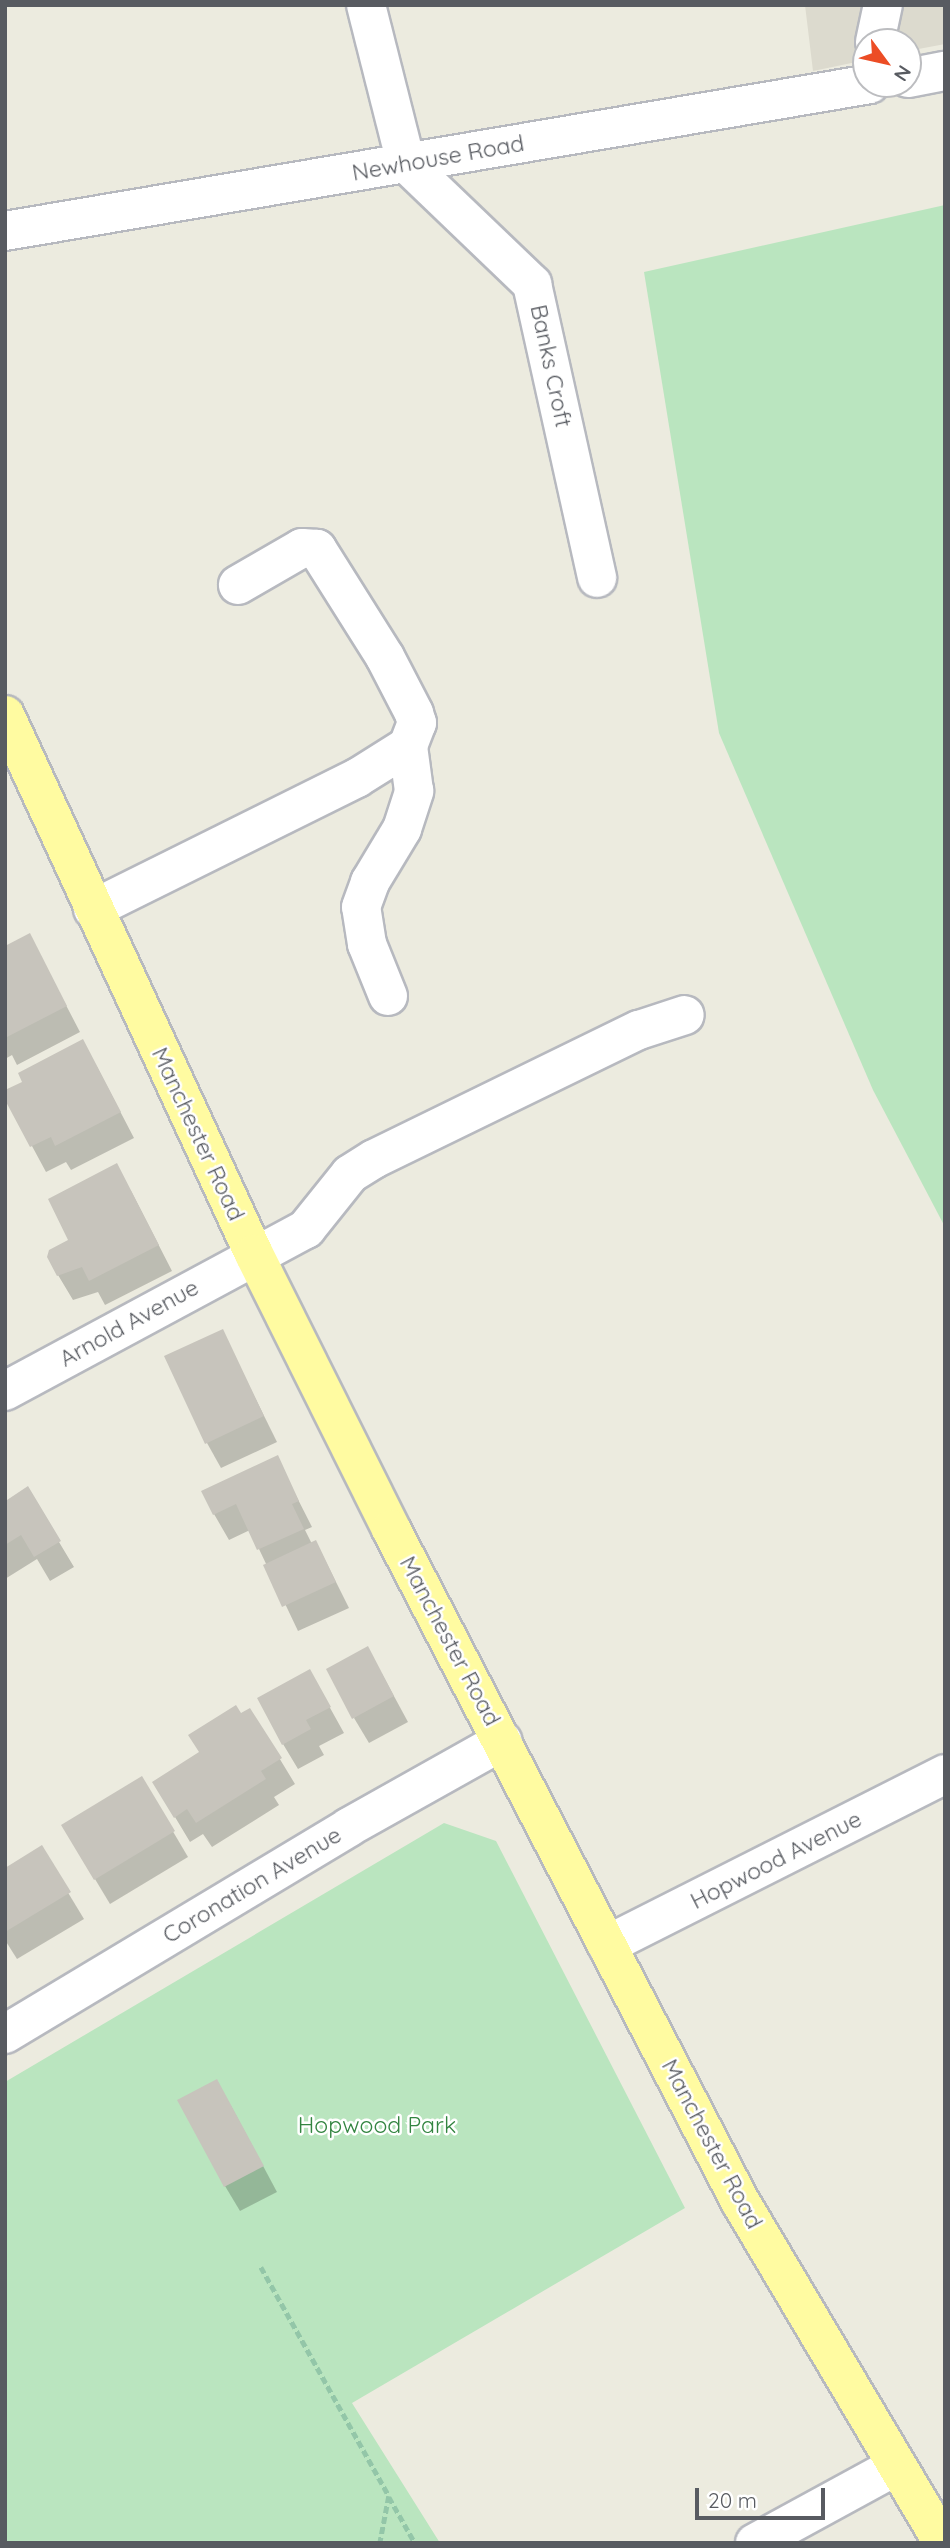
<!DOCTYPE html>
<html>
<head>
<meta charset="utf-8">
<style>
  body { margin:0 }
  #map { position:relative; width:950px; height:2548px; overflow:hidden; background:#ecebdf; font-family:Quicksand,sans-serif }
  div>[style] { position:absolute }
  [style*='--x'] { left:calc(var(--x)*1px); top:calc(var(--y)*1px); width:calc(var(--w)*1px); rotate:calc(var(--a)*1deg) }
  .education>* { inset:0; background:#dcdace }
  .green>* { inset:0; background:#bae5bf }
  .shadow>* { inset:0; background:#0003 }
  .building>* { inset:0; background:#c7c4bc }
  .path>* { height:4.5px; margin-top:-2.25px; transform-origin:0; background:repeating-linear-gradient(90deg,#93c6a8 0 7px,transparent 0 10.5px) }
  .roads { filter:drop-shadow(2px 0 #b7b9bf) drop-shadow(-2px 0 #b7b9bf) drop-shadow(0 2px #b7b9bf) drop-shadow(0 -2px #b7b9bf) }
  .minor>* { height:38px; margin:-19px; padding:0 19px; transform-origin:19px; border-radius:19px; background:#fff }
  .major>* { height:38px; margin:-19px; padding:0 19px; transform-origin:19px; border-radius:19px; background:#fffba1 }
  span { translate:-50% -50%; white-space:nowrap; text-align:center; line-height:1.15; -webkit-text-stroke:5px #fff; paint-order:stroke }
  .street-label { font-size:23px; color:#585b61 }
  .park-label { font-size:23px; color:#338541 }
  .frame { position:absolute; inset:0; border:7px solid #585b61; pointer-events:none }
  .north { position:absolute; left:852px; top:28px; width:70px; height:70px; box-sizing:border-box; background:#fff; border:2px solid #bcbdc0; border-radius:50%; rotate:123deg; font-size:19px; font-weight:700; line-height:28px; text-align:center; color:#585b61 }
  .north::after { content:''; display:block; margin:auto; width:24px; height:32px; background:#ec4d25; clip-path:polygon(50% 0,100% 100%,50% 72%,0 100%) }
  .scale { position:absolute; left:695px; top:2488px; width:130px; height:32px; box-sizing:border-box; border:4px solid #585b61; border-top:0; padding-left:9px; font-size:21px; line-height:24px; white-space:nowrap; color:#585b61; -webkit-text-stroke:5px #fff; paint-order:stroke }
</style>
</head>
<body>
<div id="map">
  <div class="education">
    <i style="clip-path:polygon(805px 5px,945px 5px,945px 44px,908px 51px,908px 42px,866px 42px,866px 60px,813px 71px)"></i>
  </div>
  <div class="green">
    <i style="clip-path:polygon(945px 205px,945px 1227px,873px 1090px,719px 733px,644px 272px)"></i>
    <i style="clip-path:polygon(444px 1823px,496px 1841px,685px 2208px,352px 2403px,440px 2543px,5px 2543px,5px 2082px)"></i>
  </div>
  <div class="shadow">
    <i style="clip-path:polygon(5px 948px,43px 961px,80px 1032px,17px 1065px,12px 1055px,5px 1059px)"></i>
    <i style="clip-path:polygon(97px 1067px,134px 1138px,71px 1170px,66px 1162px,46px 1172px,5px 1096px)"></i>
    <i style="clip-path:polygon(131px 1191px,172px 1271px,105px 1305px,98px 1292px,73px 1300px,58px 1275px,71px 1241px)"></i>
    <i style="clip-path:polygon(222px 1331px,277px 1442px,221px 1468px,207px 1443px)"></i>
    <i style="clip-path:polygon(277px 1458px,312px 1527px,305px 1530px,312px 1544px,316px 1542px,349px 1608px,298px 1631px,250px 1530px,229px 1540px,214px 1514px)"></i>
    <i style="clip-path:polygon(5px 1499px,59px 1542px,74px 1567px,50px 1581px,37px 1559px,5px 1579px)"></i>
    <i style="clip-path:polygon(382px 1674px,408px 1722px,369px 1743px,354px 1718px)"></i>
    <i style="clip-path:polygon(324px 1697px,344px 1733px,319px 1746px,324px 1755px,298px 1769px,283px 1744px)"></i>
    <i style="clip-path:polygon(250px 1710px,295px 1784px,274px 1797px,279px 1805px,212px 1847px,203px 1834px,190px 1842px,169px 1807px)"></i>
    <i style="clip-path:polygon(142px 1779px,188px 1857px,110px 1904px,63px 1826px)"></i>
    <i style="clip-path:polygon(41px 1848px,84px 1919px,17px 1959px,5px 1940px,5px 1870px)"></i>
    <i style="clip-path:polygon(231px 2106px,277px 2192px,240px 2211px,225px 2186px)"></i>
  </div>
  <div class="building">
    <i style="clip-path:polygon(30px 933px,67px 1006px,5px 1038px,5px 946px)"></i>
    <i style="clip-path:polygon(83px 1039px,121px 1112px,55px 1146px,51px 1137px,30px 1147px,5px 1100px,5px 1090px,22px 1082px,18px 1073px)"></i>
    <i style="clip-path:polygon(117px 1163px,159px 1245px,89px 1281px,82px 1267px,57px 1276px,47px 1257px,49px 1250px,68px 1240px,48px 1199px)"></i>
    <i style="clip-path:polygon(223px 1329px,264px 1416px,205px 1444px,164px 1356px)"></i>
    <i style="clip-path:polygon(278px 1455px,299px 1501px,292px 1504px,304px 1529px,257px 1550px,236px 1504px,213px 1515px,201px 1491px)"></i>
    <i style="clip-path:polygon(28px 1486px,61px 1541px,34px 1557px,21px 1535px,5px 1545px,5px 1496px,7px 1500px)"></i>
    <i style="clip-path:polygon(316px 1540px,336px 1582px,282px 1607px,263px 1565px)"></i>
    <i style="clip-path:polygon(368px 1646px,394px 1696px,352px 1719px,326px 1669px)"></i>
    <i style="clip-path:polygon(310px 1669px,331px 1707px,306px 1720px,311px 1729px,282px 1745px,257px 1698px)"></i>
    <i style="clip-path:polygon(236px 1705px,241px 1713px,250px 1708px,282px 1758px,261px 1771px,266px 1779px,196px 1823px,187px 1809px,174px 1818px,152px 1782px,199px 1752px,188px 1735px)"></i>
    <i style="clip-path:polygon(142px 1776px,175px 1831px,94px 1880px,61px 1825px)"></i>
    <i style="clip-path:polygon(42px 1845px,71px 1892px,5px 1932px,5px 1868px)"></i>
    <i style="clip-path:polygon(217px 2079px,264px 2166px,224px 2187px,177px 2100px)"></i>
  </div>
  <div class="path">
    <i style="--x:261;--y:2267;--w:262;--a:60.8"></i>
    <i style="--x:389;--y:2496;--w:48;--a:100.8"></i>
    <i style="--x:389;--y:2497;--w:53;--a:60.5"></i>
  </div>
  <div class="roads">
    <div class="minor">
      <i style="--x:366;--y:5;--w:163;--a:75.8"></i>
      <i style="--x:406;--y:163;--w:175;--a:43.8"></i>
      <i style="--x:532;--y:284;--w:301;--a:77.5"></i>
      <i style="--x:875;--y:42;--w:38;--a:-78"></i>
      <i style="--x:908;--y:78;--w:38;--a:-11"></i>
      <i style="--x:5;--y:231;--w:877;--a:-9.64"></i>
      <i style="--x:93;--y:909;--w:295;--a:-26.4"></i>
      <i style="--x:357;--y:778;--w:60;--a:-32.1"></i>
      <i style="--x:408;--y:746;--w:25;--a:-69"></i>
      <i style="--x:417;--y:723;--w:10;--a:-107"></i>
      <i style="--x:414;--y:713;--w:63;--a:-117.4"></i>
      <i style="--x:385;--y:657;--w:128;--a:-122.2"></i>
      <i style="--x:317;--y:549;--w:15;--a:-176"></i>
      <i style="--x:302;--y:548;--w:74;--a:150"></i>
      <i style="--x:388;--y:996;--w:56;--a:-112"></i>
      <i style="--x:367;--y:944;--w:37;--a:-99"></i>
      <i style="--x:361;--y:907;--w:27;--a:-70"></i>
      <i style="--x:370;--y:882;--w:62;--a:-58.9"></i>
      <i style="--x:402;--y:829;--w:40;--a:-72"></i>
      <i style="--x:414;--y:791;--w:45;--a:-97.6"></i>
      <i style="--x:5;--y:1391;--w:342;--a:-28.3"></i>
      <i style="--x:306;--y:1229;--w:70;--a:-51.3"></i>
      <i style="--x:350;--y:1174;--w:28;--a:-32"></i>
      <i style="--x:374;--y:1159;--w:295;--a:-26"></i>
      <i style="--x:639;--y:1030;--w:48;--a:-18.1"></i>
      <i style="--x:607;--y:1945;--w:379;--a:-26.8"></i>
      <i style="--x:5;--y:2034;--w:401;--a:-31"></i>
      <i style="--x:349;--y:1827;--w:176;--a:-29.3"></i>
      <i style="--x:755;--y:2543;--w:161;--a:-28.6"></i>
    </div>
    <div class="major">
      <i style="--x:5;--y:715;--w:594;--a:65.2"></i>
      <i style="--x:254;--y:1254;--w:307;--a:63.5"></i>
      <i style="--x:391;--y:1529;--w:757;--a:62.56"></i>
      <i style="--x:740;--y:2201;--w:398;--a:59.3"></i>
    </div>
  </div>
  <div class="street-label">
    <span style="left:438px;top:158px;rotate:-10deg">Newhouse Road</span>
    <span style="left:551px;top:366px;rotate:78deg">Banks Croft</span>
    <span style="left:198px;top:1134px;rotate:65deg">Manchester Road</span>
    <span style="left:129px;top:1323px;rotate:-29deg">Arnold Avenue</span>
    <span style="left:450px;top:1641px;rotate:62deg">Manchester Road</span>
    <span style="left:776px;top:1860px;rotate:-27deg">Hopwood Avenue</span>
    <span style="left:252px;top:1885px;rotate:-31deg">Coronation Avenue</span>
    <span style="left:712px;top:2144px;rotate:62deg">Manchester Road</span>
  </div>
  <div class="park-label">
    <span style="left:377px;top:2125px">Hopwood Park</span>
  </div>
  <div class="frame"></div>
  <div class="north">N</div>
  <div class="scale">20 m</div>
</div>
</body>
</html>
